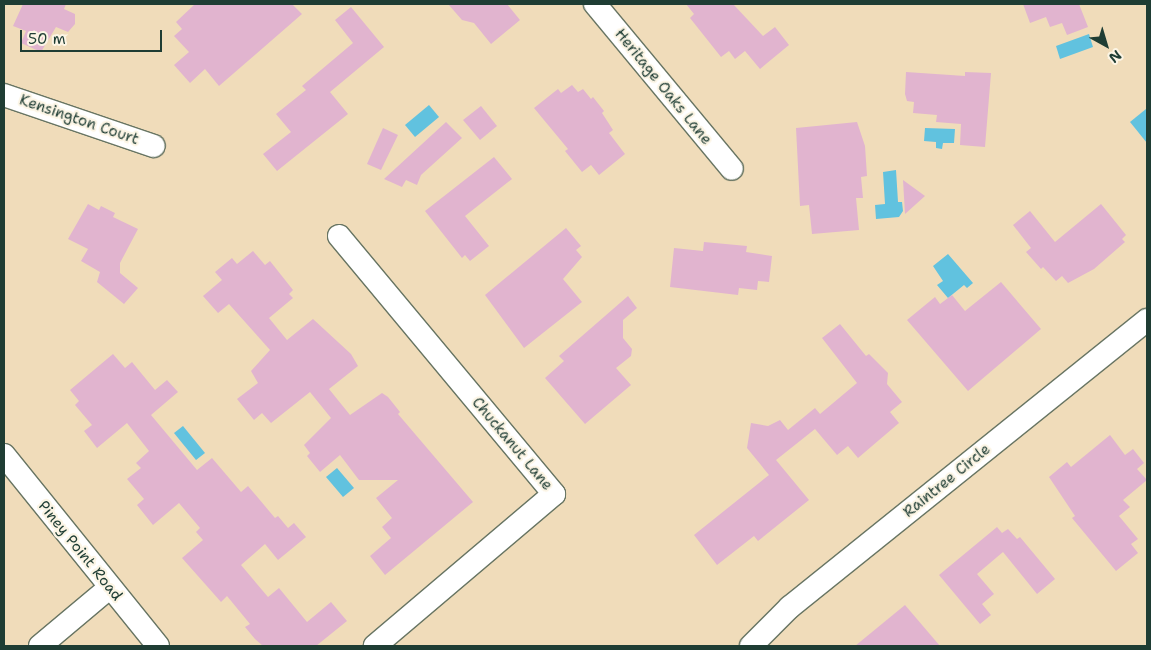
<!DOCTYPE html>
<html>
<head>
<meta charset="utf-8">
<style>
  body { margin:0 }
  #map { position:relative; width:1151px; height:650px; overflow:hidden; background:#f0dcba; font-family:"Shantell Sans",sans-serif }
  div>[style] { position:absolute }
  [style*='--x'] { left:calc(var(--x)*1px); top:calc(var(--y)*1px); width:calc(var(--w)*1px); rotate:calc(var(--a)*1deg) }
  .water>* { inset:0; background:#61c2df }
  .building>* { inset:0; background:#e1b4cf }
  .roads { filter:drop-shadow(1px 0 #687563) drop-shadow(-1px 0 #687563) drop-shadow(0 1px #687563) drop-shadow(0 -1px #687563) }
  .minor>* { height:22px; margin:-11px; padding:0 11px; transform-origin:11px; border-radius:11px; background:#fff }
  span { translate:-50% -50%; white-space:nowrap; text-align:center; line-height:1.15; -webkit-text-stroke:4.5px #fcf5e5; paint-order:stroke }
  .street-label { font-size:15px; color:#1f3d34 }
  .frame { position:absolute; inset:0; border:5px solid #1f3d34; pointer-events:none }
  .north { position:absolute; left:1081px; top:20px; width:50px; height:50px; -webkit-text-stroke:4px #fcf5e5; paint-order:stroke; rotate:141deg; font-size:14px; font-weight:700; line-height:20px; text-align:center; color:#1f3d34 }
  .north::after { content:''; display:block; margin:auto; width:18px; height:22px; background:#1f3d34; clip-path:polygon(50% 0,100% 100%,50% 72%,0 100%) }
  .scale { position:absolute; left:20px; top:30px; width:142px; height:22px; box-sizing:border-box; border:2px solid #1f3d34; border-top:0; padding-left:6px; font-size:15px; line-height:18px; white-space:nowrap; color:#1f3d34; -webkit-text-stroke:4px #fcf5e5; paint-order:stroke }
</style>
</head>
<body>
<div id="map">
  <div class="water">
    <i style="clip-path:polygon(1089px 34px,1093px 47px,1060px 59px,1056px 46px)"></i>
    <i style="clip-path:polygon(429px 105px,439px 117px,415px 137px,405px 125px)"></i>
    <i style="clip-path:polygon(1146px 109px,1147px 111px,1147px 143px,1130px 122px)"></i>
    <i style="clip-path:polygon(925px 128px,955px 129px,954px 143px,943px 143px,942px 149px,936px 148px,936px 142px,924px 141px)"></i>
    <i style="clip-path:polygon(896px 170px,898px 202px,902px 202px,903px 211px,899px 217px,876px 219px,875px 205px,885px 204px,883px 172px)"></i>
    <i style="clip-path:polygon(948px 254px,973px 283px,967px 288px,964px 285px,948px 298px,937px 285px,943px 281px,933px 266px)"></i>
    <i style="clip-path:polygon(183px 426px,205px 453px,196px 460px,174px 433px)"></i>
    <i style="clip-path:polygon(337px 468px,354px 488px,343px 497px,326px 477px)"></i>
  </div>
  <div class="building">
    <i style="clip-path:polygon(23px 4px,66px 4px,64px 9px,75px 14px,75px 24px,68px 32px,56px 27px,41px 52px,21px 43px,26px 31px,13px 26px)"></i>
    <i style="clip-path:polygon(195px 4px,292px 4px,302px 14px,219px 86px,205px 69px,190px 83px,174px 65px,189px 52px,174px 36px,182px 29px,176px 22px)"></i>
    <i style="clip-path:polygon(448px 4px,507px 4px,520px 20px,491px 44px,474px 23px,462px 20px)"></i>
    <i style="clip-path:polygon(686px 4px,733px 4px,763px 36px,775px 27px,789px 45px,760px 69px,745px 51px,735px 59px,729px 51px,721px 57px,690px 18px,694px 14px)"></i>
    <i style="clip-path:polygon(1023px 4px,1079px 4px,1088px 27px,1067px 35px,1062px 23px,1050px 27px,1046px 17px,1030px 23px)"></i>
    <i style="clip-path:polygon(351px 7px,384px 47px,330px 92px,348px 114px,277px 171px,263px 154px,291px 132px,276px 114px,306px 90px,302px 86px,353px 43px,335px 20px)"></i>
    <i style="clip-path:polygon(906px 72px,965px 76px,965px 72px,991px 73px,985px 147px,960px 145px,961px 124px,936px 122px,937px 115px,913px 113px,914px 102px,907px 101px,905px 94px)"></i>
    <i style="clip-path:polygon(572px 85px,578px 92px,583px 89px,591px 99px,593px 97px,604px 111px,602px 113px,613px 130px,609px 133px,625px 154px,599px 175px,591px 165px,582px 172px,565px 151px,568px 149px,534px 108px,558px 89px,561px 93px)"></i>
    <i style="clip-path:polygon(481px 106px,497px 126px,480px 140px,463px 120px)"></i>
    <i style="clip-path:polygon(446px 122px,462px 138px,421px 175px,417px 185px,406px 180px,402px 187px,384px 179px)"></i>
    <i style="clip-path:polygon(857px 122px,865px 146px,867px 176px,861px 177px,863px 198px,856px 198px,859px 230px,812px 234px,809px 205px,800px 206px,796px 128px)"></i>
    <i style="clip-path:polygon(383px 128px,398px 135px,381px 170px,367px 164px)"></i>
    <i style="clip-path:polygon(494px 157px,512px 179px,465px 216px,489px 246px,470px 261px,465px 255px,462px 258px,425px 211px)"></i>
    <i style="clip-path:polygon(903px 180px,925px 196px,905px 214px)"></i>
    <i style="clip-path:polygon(88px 204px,99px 210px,101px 206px,115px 213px,113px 217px,138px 229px,120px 263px,120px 273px,138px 288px,124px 304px,97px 282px,100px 272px,81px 261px,88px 249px,68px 239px)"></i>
    <i style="clip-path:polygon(1101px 204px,1126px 235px,1122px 239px,1125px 242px,1094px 269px,1068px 283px,1062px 276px,1056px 281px,1043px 267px,1041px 269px,1026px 252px,1031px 248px,1013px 225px,1030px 211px,1055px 242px)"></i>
    <i style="clip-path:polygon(566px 228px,581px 246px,576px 250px,582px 257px,563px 279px,582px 302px,524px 348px,485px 295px)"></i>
    <i style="clip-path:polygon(704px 242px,747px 246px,746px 252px,772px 256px,769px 282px,758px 281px,757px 290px,739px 288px,738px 295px,670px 287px,674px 248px,703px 251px)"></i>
    <i style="clip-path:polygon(253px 251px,265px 265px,270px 261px,293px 290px,289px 294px,293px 298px,269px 318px,287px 340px,313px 319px,351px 354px,358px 366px,329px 389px,350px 415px,382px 393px,388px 397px,400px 412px,398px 414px,473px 502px,385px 575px,370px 556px,391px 538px,382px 527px,392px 518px,376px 498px,398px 480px,359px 480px,340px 455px,320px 472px,307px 456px,310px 453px,304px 445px,331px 418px,310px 392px,271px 423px,262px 413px,254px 420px,237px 399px,258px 383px,251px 371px,270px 350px,229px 304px,218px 313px,203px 296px,222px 280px,215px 272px,232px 258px,237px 264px)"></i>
    <i style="clip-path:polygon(1001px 282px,1041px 329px,968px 391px,907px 320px,935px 297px,940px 304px,952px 295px,965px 311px)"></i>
    <i style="clip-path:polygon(628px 296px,637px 308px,623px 320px,623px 338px,632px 349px,631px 356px,616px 368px,631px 385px,585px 424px,545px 378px,564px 361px,559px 356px)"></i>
    <i style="clip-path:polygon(840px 324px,866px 356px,869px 354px,888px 373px,887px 384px,902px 402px,890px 412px,899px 423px,858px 458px,848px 446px,837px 455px,815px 429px,776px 460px,809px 500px,758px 541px,754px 536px,717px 565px,694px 535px,769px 475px,747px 448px,751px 423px,768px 426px,780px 420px,788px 430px,815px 408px,820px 414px,857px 383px,822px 338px)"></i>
    <i style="clip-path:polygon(113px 354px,125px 368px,132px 362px,155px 390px,167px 380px,178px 392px,151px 415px,197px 470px,212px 458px,241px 492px,248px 486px,275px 518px,278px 516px,288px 528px,294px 523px,306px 537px,278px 560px,265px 544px,241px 565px,268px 597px,279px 588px,307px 622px,331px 602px,347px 621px,316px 646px,263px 646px,255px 639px,245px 627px,250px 624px,227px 596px,221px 602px,182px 558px,203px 540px,196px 532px,200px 528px,179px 503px,153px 525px,137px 505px,144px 499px,127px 479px,141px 468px,136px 463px,149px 451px,127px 423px,97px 448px,84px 431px,92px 425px,75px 405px,79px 401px,70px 390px)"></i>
    <i style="clip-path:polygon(1110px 435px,1125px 455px,1133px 449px,1144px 463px,1137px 469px,1147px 480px,1123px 500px,1130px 507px,1119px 516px,1138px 539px,1131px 544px,1138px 553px,1116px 571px,1072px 518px,1075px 516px,1049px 477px,1067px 462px,1071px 467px)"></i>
    <i style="clip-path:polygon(997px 527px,1002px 533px,1008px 529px,1017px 539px,1020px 537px,1055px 579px,1037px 594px,1003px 552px,977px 574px,994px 594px,982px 604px,991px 615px,980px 624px,939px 575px)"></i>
    <i style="clip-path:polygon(905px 605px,940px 646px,855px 646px)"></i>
  </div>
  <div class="roads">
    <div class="minor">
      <i style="--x:595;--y:4;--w:214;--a:50.3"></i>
      <i style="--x:4;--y:95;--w:158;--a:18.8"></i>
      <i style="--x:339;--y:236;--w:336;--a:50.2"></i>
      <i style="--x:554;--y:494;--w:235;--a:139.7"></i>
      <i style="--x:4;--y:455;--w:245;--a:51.1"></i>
      <i style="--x:40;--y:646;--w:90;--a:-40"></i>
      <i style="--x:751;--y:646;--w:55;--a:-45"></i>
      <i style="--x:790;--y:607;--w:458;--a:-38.8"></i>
    </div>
  </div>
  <div class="street-label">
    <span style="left:663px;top:87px;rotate:51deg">Heritage Oaks Lane</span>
    <span style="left:79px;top:120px;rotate:19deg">Kensington Court</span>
    <span style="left:512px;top:444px;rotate:50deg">Chuckanut Lane</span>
    <span style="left:947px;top:481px;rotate:-39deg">Raintree Circle</span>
    <span style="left:80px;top:551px;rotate:51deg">Piney Point Road</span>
  </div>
  <div class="frame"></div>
  <div class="north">N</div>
  <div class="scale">50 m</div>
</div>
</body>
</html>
